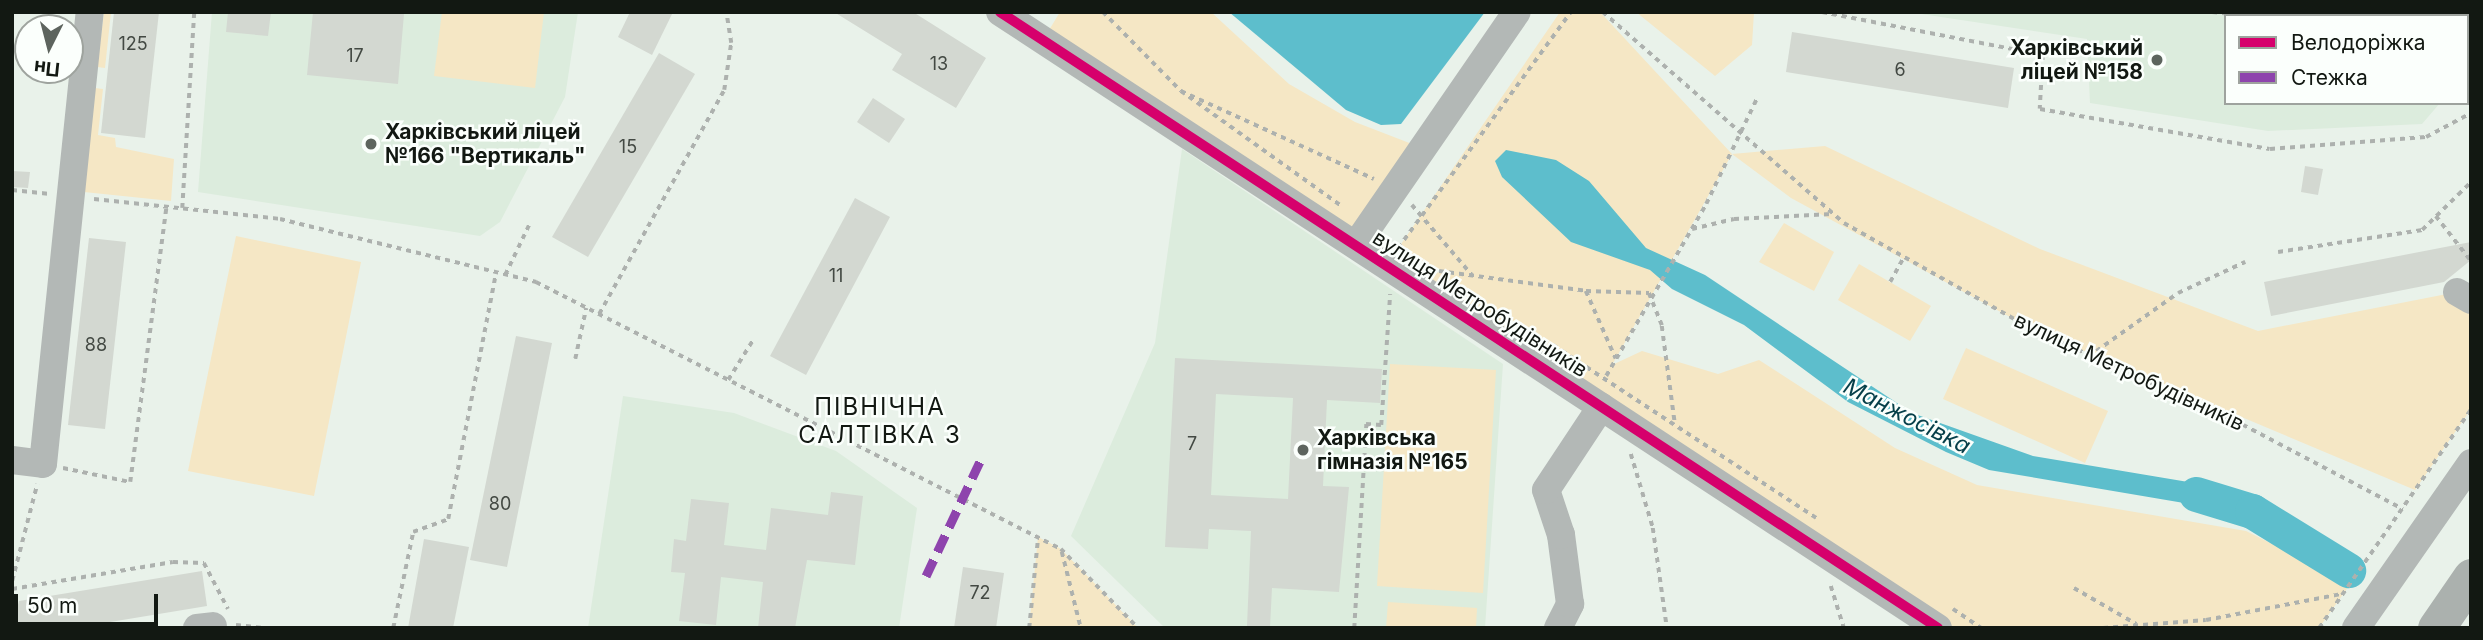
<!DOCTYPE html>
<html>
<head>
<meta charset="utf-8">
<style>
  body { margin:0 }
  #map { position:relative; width:2483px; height:640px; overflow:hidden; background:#e9f2ea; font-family:Inter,sans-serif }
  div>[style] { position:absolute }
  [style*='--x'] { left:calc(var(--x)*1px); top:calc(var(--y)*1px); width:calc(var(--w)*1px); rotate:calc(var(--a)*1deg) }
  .built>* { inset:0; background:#dcecdd }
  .green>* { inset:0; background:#f5e7c5 }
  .water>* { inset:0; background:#5dbecc }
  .river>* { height:35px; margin:-17.5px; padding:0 17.5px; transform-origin:17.5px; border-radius:17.5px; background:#5dbecc }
  .building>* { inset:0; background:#d3d8d1 }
  .path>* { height:3.5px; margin-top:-1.75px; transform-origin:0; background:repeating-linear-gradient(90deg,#adb1ae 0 5px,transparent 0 10px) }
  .minor>* { height:28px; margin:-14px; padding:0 14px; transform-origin:14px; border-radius:14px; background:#b3b8b6 }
  .major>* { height:37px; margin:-18.5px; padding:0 18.5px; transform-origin:18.5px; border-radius:18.5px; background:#abb1ae }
  .minor-bridge>* { height:28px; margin:-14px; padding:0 14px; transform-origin:14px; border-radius:14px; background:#b3b8b6 }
  .quiet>* { height:9px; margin-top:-4.5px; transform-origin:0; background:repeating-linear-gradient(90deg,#8e44ad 0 18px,transparent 0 27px) }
  .cycleway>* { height:10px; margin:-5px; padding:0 5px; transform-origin:5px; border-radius:5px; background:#d6006c }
  .dots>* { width:19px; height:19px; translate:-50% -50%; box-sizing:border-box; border:4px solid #fbfffc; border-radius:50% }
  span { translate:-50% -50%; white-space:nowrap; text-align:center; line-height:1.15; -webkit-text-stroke:5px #fbfffc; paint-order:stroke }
  .number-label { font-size:18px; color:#434943 }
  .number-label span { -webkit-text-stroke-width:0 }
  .poi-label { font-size:21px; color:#121812; font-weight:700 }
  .right { translate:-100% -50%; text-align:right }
  .left { translate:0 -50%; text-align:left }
  .street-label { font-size:21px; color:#121812 }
  .water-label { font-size:23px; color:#063f49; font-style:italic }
  .quarter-label { font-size:24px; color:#121812; letter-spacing:2px }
  .frame { position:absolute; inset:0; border:14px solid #121812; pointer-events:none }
  .legend { position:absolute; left:2224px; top:14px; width:245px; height:91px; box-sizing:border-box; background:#fbfffc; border:2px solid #9ea39e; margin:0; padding:9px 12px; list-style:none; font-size:21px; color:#121812 }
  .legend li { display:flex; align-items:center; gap:14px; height:35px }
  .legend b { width:35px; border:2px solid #9ea39e }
  .north { position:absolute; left:14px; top:14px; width:70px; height:70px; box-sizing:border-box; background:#fbfffc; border:2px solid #9ea39e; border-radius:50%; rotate:186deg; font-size:19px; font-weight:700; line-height:28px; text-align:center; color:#121812 }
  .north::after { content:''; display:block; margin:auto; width:24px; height:32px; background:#5d645e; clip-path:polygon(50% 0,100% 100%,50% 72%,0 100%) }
  .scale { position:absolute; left:14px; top:594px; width:144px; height:32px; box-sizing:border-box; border:4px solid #121812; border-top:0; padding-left:9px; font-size:21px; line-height:24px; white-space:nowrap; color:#121812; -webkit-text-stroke:5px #fbfffc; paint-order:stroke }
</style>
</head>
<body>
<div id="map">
  <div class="built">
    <i style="clip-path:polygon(212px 12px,578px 12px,565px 97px,500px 222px,480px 236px,198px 192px)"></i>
    <i style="clip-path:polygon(1908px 12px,2471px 12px,2471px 80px,2467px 16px,2226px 16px,2226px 103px,2440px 103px,2422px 124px,2268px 131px,2090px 103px,2087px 39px)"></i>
    <i style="clip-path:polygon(1182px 149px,1503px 364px,1485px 628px,1165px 628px,1071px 536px,1155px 343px)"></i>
    <i style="clip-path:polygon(623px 396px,734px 413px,836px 451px,917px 508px,899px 628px,588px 628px)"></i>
  </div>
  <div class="green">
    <i style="clip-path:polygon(104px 12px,111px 12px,105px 68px,97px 67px)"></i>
    <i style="clip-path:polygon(442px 12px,544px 12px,535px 88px,434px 76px)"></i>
    <i style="clip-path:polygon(1060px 12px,1211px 12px,1289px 84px,1355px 122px,1412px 144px,1346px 240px,1043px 40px)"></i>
    <i style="clip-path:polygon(1560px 12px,1600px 12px,1732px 154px,1825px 146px,2040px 249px,2258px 331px,2457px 292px,2471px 283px,2471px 409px,2415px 490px,2032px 329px,1791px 198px,1732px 154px,1612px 365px,1642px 351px,1718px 374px,1759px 360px,1895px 448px,1977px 485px,2246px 531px,2351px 583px,2319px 628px,1938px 628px,1425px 291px,1430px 275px,1443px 271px,1397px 250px)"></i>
    <i style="clip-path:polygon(1636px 12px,1754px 12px,1752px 45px,1715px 76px)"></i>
    <i style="clip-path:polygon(95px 88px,103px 89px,98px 135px,115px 138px,116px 147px,174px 159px,171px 201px,84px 192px)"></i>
    <i style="clip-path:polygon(1784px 223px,1834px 252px,1814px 291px,1759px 262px)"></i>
    <i style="clip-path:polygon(236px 236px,361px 262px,314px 496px,188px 471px)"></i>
    <i style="clip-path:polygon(1859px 264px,1931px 306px,1910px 341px,1838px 300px)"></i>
    <i style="clip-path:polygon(1966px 348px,2108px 411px,2085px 463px,1943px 399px)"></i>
    <i style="clip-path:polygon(1390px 364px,1496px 370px,1483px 593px,1377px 586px)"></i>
    <i style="clip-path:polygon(1038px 537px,1061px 549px,1138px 628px,1029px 628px)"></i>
    <i style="clip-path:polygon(1388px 602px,1477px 608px,1476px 628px,1386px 628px)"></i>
  </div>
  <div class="water">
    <i style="clip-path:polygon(1229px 12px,1485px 12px,1401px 124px,1381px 125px,1346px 110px)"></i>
    <i style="clip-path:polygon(1506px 150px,1556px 160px,1589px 181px,1646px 248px,1705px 275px,1912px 413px,2033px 456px,2236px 490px,2243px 513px,1989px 470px,1946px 452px,1848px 402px,1744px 325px,1672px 289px,1650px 270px,1571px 242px,1502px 177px,1495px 161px)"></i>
  </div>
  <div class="river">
    <i style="--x:2196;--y:494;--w:59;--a:16.9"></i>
    <i style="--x:2252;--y:511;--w:113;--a:31.6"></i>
  </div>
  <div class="building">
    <i style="clip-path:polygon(114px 12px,159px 12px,145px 138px,101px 133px)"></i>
    <i style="clip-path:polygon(228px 12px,271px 12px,268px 36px,226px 32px)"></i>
    <i style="clip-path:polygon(313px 12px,404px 14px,398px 84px,307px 75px)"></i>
    <i style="clip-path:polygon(630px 12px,673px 12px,652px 55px,618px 37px)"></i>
    <i style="clip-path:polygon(834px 12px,913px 12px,986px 58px,956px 108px,892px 70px,902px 54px)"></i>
    <i style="clip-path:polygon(1792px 32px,2014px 68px,2008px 108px,1786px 72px)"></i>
    <i style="clip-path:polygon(659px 53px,695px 74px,588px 257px,552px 237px)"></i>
    <i style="clip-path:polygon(873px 98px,905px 119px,889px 143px,857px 122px)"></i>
    <i style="clip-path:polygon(2305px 166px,2323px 169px,2318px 195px,2301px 192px)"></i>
    <i style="clip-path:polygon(12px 171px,30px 172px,28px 188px,12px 187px)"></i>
    <i style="clip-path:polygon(855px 198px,890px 217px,806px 375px,770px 356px)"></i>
    <i style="clip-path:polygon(89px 238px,126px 242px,105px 429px,68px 425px)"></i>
    <i style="clip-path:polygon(2471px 242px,2471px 260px,2444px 282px,2271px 316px,2264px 282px)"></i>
    <i style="clip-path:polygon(516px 336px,552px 343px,507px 567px,470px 560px)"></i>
    <i style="clip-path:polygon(evenodd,1175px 358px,1382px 369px,1380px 403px,1327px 400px,1323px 486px,1349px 487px,1339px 592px,1272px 588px,1270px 628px,1247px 626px,1251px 531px,1209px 529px,1208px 549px,1165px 547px,1175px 358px,1216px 394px,1293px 398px,1288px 499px,1211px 495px,1216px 394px)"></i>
    <i style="clip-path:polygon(831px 492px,863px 496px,855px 565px,807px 560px,795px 628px,758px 628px,763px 582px,721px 577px,716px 625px,679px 621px,685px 573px,671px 572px,674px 539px,686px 541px,691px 499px,729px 503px,724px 545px,766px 550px,771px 508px,828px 515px)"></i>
    <i style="clip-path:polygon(424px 539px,469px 547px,453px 628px,408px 628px)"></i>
    <i style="clip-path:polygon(963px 567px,1004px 573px,996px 628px,954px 628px)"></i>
    <i style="clip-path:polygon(202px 571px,207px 606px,74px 628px,12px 626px,19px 601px)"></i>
  </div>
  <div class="path">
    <i style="--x:1103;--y:12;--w:111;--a:45.4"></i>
    <i style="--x:1181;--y:91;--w:212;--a:24.5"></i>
    <i style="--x:1603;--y:12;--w:320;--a:41.2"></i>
    <i style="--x:1844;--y:223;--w:216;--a:29.4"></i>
    <i style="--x:2032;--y:329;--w:222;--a:24.3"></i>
    <i style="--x:2234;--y:420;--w:191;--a:27.8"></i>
    <i style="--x:1822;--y:12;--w:225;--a:11"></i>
    <i style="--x:2043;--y:55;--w:54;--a:93.2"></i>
    <i style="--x:2040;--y:109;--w:233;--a:9.9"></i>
    <i style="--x:2270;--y:149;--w:156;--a:-4.4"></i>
    <i style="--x:2426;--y:137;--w:51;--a:-28.1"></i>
    <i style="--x:2212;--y:12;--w:27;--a:6"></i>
    <i style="--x:2418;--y:16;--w:17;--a:-13"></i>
    <i style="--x:1181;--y:91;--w:199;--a:35.6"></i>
    <i style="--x:12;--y:190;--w:36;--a:6"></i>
    <i style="--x:94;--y:199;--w:187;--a:6.1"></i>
    <i style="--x:280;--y:219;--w:264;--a:13.8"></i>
    <i style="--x:536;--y:282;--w:589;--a:26.96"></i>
    <i style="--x:1061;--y:549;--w:110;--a:45.7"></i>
    <i style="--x:1412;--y:205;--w:92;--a:49.4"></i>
    <i style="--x:182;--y:208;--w:196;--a:-86.5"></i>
    <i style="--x:2436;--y:216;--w:57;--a:52.1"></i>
    <i style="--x:1692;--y:229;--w:43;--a:-13.4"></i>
    <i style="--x:1734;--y:219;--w:98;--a:-2.9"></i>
    <i style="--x:1398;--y:248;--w:293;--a:-53.8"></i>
    <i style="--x:2278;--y:252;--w:146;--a:-8.7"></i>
    <i style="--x:2422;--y:230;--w:69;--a:-44.4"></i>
    <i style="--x:1439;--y:271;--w:148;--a:7.7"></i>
    <i style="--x:1586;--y:291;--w:63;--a:1.8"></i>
    <i style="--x:505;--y:275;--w:55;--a:-64.4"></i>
    <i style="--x:1890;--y:282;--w:29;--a:-61"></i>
    <i style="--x:1586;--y:291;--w:74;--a:66.2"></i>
    <i style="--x:1649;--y:293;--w:35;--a:68"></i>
    <i style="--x:1662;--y:326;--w:98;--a:82.4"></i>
    <i style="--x:599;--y:314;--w:257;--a:-60.8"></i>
    <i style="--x:724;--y:90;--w:48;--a:-81.5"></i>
    <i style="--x:731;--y:43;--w:31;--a:-99"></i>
    <i style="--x:1553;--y:345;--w:315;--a:33.3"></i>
    <i style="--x:2088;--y:357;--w:110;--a:-35.4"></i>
    <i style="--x:2178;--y:293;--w:74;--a:-24.8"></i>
    <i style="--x:575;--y:359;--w:52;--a:-77.8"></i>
    <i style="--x:1606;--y:376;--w:199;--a:-59.8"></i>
    <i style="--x:1706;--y:204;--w:118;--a:-64.3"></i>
    <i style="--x:728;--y:380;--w:47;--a:-58"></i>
    <i style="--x:1631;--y:454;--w:77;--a:73.4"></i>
    <i style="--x:1653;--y:528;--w:101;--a:82"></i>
    <i style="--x:63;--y:468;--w:68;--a:11.8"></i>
    <i style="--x:130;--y:482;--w:277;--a:-82.5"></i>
    <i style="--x:1062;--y:552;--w:78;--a:76"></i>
    <i style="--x:12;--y:581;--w:100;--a:-75.5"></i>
    <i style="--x:1831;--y:586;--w:44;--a:72.8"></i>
    <i style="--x:2074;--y:588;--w:72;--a:30.1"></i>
    <i style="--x:12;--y:589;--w:163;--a:-9.5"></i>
    <i style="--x:173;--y:562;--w:31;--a:2"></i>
    <i style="--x:204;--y:563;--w:52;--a:62.4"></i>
    <i style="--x:1953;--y:609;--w:34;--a:34"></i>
    <i style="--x:236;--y:625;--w:28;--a:6"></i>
    <i style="--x:393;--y:628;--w:98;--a:-78.2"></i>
    <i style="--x:413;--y:532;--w:37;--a:-20"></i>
    <i style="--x:448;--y:519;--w:251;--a:-79"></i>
    <i style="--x:1029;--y:628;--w:91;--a:-84.4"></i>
    <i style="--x:1354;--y:628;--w:204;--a:-86.6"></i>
    <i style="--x:1366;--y:424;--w:15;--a:4"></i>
    <i style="--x:1381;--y:425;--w:131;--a:-86.1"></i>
    <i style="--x:2103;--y:628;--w:103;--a:-4.4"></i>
    <i style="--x:2206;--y:620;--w:137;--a:-10.9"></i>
    <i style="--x:2319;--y:628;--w:267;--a:-55.2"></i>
  </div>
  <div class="minor">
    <i style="--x:1000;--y:12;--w:1122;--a:33.29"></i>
    <i style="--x:2457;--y:292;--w:16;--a:30"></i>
    <i style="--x:12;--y:460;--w:31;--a:7"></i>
    <i style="--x:43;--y:464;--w:454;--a:-84.1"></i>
    <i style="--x:197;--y:628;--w:16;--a:-7"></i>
    <i style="--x:1558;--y:628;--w:27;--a:-63"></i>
    <i style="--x:1570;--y:604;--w:70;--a:-97.4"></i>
    <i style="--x:1561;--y:535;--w:47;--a:-108.4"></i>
    <i style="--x:1546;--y:490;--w:100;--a:-56.5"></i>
    <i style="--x:2356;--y:628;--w:201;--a:-55.1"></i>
  </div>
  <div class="major">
    <i style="--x:2436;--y:628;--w:62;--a:-55.5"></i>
  </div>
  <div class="minor-bridge">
    <i style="--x:1356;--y:245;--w:283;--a:-55.4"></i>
  </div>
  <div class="quiet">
    <i style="--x:926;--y:576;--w:132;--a:-64.8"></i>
  </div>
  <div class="cycleway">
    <i style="--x:1000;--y:12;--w:1122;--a:33.29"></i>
  </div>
  <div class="dots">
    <i style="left:2157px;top:60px;background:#5d645e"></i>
    <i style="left:371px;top:144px;background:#5d645e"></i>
    <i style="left:1303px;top:450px;background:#5d645e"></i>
  </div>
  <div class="number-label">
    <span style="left:133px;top:44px">125</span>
    <span style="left:355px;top:56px">17</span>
    <span style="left:939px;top:64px">13</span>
    <span style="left:1900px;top:70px">6</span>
    <span style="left:628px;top:147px">15</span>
    <span style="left:836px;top:276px">11</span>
    <span style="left:96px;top:345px">88</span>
    <span style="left:1192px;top:444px">7</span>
    <span style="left:500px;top:504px">80</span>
    <span style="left:980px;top:593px">72</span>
  </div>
  <div class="poi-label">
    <span class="right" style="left:2143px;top:60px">Харківський<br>ліцей №158</span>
    <span class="left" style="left:385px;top:144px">Харківський ліцей<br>№166 "Вертикаль"</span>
    <span class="left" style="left:1317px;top:450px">Харківська<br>гімназія №165</span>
  </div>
  <div class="street-label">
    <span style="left:1480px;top:304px;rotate:33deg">вулиця Метробудівників</span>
    <span style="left:2129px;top:372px;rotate:25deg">вулиця Метробудівників</span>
  </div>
  <div class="water-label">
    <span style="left:1907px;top:416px;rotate:27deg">Манжосівка</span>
  </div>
  <div class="quarter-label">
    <span style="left:880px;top:421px">ПІВНІЧНА<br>САЛТІВКА 3</span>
  </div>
  <div class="frame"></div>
  <ul class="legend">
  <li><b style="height:9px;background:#d6006c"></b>Велодоріжка</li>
  <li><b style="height:9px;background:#8e44ad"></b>Стежка</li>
  </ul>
  <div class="north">Пн</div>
  <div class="scale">50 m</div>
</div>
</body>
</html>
